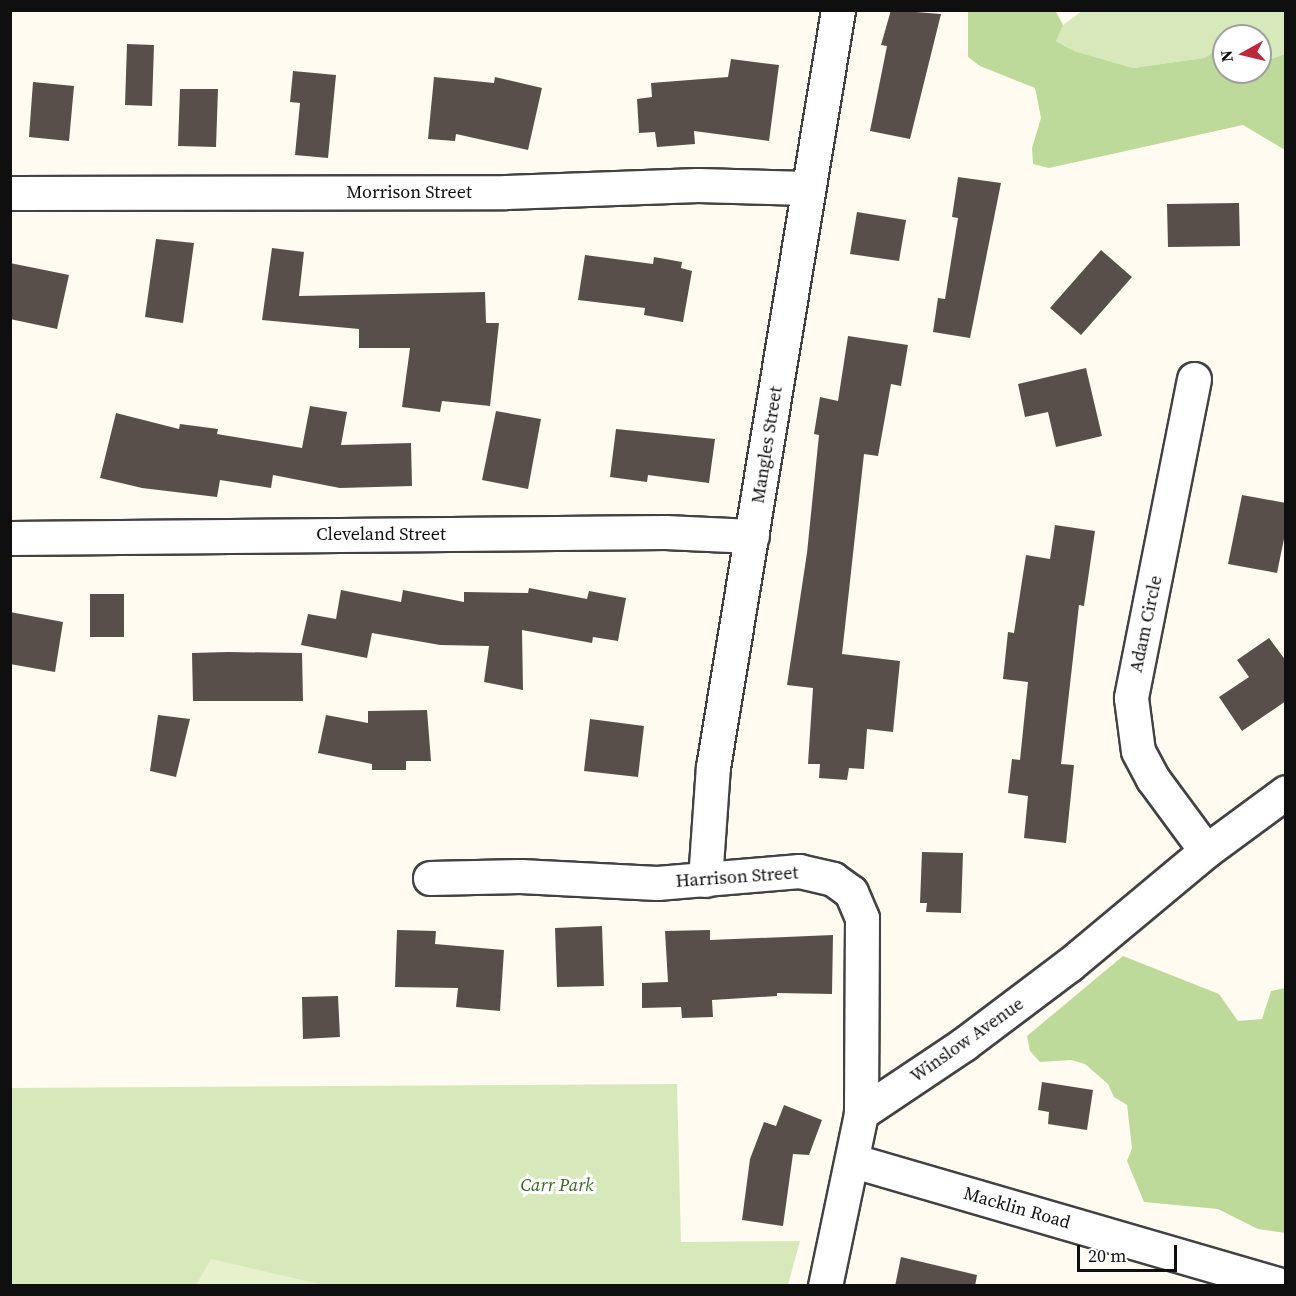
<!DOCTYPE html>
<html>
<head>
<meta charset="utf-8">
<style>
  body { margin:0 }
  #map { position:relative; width:1296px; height:1296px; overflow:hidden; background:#fffbf1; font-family:"Source Serif 4",serif }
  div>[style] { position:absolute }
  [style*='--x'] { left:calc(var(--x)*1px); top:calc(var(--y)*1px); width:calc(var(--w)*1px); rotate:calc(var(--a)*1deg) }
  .green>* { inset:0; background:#d7e9bb }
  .forest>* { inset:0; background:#bdda9a }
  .pitch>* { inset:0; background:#e7f1cc }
  .building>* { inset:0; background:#584f4b }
  .roads { filter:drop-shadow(2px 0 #424242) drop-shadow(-2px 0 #424242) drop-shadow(0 2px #424242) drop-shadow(0 -2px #424242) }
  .minor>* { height:33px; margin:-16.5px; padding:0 16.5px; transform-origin:16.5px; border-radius:16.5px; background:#fff }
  span { translate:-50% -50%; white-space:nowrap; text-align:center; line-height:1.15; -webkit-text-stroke:6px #fff; paint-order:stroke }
  .street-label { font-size:18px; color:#0f0f0f }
  .park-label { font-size:18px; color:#35671f; font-style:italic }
  .frame { position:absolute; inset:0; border:12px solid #0f0f0f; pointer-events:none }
  .north { position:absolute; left:1212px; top:24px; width:60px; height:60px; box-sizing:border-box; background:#fff; border:2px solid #9f9f9f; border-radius:50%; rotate:262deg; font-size:16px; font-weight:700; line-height:24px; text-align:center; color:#0f0f0f }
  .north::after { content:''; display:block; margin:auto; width:21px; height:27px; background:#be283d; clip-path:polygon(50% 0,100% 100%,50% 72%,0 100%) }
  .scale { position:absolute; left:1077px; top:1245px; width:100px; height:27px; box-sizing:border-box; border:3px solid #0f0f0f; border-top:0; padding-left:8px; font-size:18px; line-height:21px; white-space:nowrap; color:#0f0f0f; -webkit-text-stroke:4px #fff; paint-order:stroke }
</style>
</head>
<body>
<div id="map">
  <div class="green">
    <i style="clip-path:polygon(1082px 11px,1285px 11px,1285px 54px,1270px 59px,1260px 56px,1260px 36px,1224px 36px,1224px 47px,1204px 58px,1133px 68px,1074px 51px,1055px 40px,1063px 25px)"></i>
    <i style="clip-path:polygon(677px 1084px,681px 1242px,800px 1241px,788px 1285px,11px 1285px,10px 1088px)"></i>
  </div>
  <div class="forest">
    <i style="clip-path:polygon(1055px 10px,1063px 25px,1056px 41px,1074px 51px,1133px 68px,1204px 58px,1222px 47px,1224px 72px,1260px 72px,1260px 56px,1270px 59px,1285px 54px,1285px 150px,1243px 125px,1049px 168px,1033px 164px,1032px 148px,1041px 118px,1035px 88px,980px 66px,968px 57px,968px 11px)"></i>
    <i style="clip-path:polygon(1123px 956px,1219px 994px,1238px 1021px,1262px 1019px,1271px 991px,1285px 988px,1285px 1233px,1258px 1229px,1218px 1209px,1144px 1202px,1127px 1161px,1132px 1148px,1127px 1105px,1114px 1097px,1108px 1084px,1085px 1064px,1071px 1060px,1040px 1062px,1030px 1051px,1027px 1036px)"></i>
  </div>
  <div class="pitch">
    <i style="clip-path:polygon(211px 1259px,324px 1285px,196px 1285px)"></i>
  </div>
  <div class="building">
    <i style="clip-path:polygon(891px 10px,941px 14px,910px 139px,870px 131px,887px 46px,881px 45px)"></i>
    <i style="clip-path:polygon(127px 44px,154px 45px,152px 106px,125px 105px)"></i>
    <i style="clip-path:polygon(731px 59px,779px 65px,769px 141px,694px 131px,695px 144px,657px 147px,655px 132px,639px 133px,637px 99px,652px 97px,651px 83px,728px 77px)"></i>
    <i style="clip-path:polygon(293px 71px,336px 75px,328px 158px,295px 155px,300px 103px,290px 102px)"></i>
    <i style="clip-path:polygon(434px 77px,494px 83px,495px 77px,542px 88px,528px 150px,456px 134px,455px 141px,428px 139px)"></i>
    <i style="clip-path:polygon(33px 82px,74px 86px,69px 141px,29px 137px)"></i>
    <i style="clip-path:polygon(180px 89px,218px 89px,216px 147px,178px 146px)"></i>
    <i style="clip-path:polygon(958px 177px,1001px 183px,970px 338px,933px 332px,938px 298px,945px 299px,958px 218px,952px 217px)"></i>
    <i style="clip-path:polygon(1239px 203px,1240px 246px,1168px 247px,1167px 204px)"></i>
    <i style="clip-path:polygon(857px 212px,906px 220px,899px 261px,850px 254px)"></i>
    <i style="clip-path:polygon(156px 239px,194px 243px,183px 323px,145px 317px)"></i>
    <i style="clip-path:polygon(272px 248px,304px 252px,299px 296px,485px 292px,486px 323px,499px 323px,490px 406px,442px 401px,440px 412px,402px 407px,410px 348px,359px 348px,359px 329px,262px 320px)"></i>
    <i style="clip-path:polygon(1101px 250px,1132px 277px,1081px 335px,1050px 308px)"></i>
    <i style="clip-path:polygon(585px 255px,653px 264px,654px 257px,682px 262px,681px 268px,692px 271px,683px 322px,644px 315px,645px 308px,578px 300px)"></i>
    <i style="clip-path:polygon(10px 263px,69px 275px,57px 329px,10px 319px)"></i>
    <i style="clip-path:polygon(848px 336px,908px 345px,901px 386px,891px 384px,878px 456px,864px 454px,842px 654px,900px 661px,893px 732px,867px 729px,864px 769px,849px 768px,847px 780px,819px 778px,820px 764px,808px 764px,813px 688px,787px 685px,807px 553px,819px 435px,814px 434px,820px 397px,838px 401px)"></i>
    <i style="clip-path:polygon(1086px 368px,1102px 436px,1056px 447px,1048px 412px,1025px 417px,1018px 384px)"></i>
    <i style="clip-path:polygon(310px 406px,347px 412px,341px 445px,411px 443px,412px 486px,340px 488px,273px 475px,271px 488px,220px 480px,217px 497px,142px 488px,100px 478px,116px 413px,179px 429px,180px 424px,218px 429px,217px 434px,302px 448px)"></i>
    <i style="clip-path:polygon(496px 411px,541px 419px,528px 489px,482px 480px)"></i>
    <i style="clip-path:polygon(616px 429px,715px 439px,709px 483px,648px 475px,647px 482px,610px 477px)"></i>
    <i style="clip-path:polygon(1242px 495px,1286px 503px,1286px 529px,1277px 573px,1228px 564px)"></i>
    <i style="clip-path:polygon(1055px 525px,1095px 531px,1084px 606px,1079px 605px,1061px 764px,1074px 765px,1066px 843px,1024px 838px,1028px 796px,1008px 793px,1012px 759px,1020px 760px,1028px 682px,1003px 679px,1008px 632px,1014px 633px,1026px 555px,1050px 559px)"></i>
    <i style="clip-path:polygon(529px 588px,587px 599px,589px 591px,626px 598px,618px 641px,593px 637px,592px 643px,522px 630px,523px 690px,484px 682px,489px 646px,440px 645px,372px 633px,367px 658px,301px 645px,308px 614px,336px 619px,341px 590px,401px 602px,403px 590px,464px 602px,464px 592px,528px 593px)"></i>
    <i style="clip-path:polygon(90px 594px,124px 594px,124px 637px,90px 637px)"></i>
    <i style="clip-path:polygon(10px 612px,63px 622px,55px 672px,10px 664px)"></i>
    <i style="clip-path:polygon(1269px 638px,1286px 661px,1286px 701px,1242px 731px,1219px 697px,1249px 677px,1237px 660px)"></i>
    <i style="clip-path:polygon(228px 652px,302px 653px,303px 701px,193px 701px,192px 653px)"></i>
    <i style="clip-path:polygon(427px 710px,431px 761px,406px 761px,406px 770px,372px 770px,372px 764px,318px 753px,326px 715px,368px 723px,368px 711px)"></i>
    <i style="clip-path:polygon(158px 715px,190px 719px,176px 777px,150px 771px)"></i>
    <i style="clip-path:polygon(590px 719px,644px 726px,638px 777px,584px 771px)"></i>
    <i style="clip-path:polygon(922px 852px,963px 853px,961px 913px,926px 912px,927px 903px,920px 903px)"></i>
    <i style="clip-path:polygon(602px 926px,604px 986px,557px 987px,555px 928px)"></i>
    <i style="clip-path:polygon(397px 930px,436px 931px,435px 944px,504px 950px,500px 1011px,456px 1007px,458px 988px,395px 987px)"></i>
    <i style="clip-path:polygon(710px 930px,710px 940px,833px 935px,832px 994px,777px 993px,777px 996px,712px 1000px,713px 1017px,682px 1018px,681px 1007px,642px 1008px,642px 983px,668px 982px,665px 931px)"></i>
    <i style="clip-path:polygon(338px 996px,340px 1037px,303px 1039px,302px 997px)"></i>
    <i style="clip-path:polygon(1042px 1082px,1093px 1090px,1087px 1130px,1048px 1124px,1049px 1112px,1038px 1110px)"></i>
    <i style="clip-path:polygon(784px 1105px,822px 1120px,809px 1155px,793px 1154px,783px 1226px,742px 1220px,750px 1159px,764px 1122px,776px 1126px)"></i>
    <i style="clip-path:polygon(901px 1257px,977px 1275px,975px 1286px,895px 1286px)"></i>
  </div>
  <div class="roads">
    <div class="minor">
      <i style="--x:10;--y:193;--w:496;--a:-0.1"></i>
      <i style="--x:506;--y:192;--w:192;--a:-2.1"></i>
      <i style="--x:698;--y:185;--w:108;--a:1.6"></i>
      <i style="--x:1194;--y:379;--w:325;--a:101.2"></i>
      <i style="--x:1131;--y:698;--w:53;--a:82.5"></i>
      <i style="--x:1138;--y:751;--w:32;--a:62"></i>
      <i style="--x:1153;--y:779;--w:89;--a:53.6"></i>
      <i style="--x:10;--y:538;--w:655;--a:-0.52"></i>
      <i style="--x:665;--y:532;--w:87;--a:2.6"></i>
      <i style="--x:430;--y:878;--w:90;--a:-1.3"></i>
      <i style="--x:520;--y:876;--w:137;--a:2.9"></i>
      <i style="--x:657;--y:883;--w:143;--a:-4.8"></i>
      <i style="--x:799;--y:871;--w:35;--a:13"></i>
      <i style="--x:833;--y:879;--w:22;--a:36"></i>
      <i style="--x:851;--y:892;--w:28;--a:67"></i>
      <i style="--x:862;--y:918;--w:195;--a:90.3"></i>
      <i style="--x:705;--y:880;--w:113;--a:-86"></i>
      <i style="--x:713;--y:767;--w:767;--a:-80.62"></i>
      <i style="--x:854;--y:1161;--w:447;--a:16.2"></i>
      <i style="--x:825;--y:1286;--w:177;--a:-78.2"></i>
      <i style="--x:861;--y:1113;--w:124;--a:-33.8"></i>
      <i style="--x:964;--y:1044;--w:131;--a:-37"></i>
      <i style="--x:1069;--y:965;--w:178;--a:-39.8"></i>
      <i style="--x:1206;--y:851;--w:99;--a:-36.4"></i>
    </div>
  </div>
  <div class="street-label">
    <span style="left:409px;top:192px">Morrison Street</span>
    <span style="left:767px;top:445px;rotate:-81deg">Mangles Street</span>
    <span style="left:381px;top:534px">Cleveland Street</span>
    <span style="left:1146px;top:624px;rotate:-78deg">Adam Circle</span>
    <span style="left:737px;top:877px;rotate:-4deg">Harrison Street</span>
    <span style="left:967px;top:1040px;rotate:-35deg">Winslow Avenue</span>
    <span style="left:1017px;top:1208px;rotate:16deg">Macklin Road</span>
  </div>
  <div class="park-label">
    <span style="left:557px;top:1185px">Carr Park</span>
  </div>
  <div class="frame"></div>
  <div class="north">N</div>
  <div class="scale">20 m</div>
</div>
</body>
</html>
